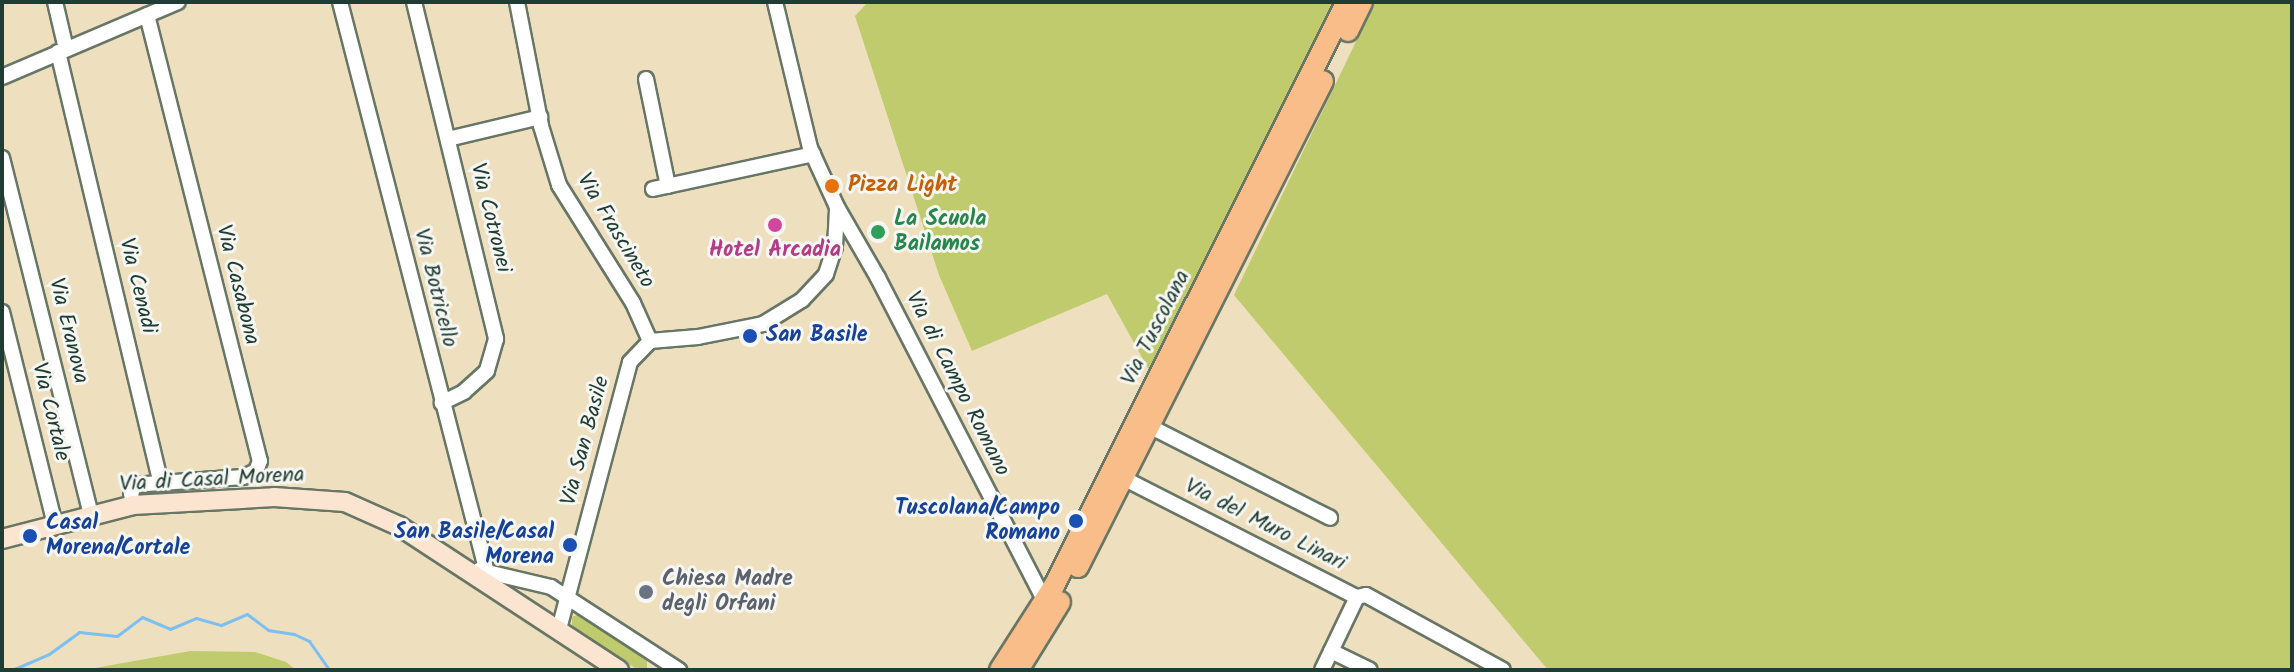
<!DOCTYPE html>
<html>
<head>
<meta charset="utf-8">
<style>
  body { margin:0 }
  #map { position:relative; width:2294px; height:672px; overflow:hidden; background:#eedfbf; font-family:Kalam,sans-serif }
  div>[style] { position:absolute }
  [style*='--x'] { left:calc(var(--x)*1px); top:calc(var(--y)*1px); width:calc(var(--w)*1px); rotate:calc(var(--a)*1deg) }
  .green>* { inset:0; background:#bfcb6d }
  .stream>* { height:3px; margin:-1.5px; padding:0 1.5px; transform-origin:1.5px; border-radius:1.5px; background:#7cbff2 }
  .roads { filter:drop-shadow(2px 0 #677665) drop-shadow(-2px 0 #677665) drop-shadow(0 2px #677665) drop-shadow(0 -2px #677665) }
  .street>* { height:14px; margin:-7px; padding:0 7px; transform-origin:7px; border-radius:7px; background:#fff }
  .secondary>* { height:18px; margin:-9px; padding:0 9px; transform-origin:9px; border-radius:9px; background:#fce5d0 }
  .primary>* { height:20px; margin:-10px; padding:0 10px; transform-origin:10px; border-radius:10px; background:#f8bd89 }
  .dots>* { width:22px; height:22px; translate:-50% -50%; box-sizing:border-box; border:4px solid #f6f6f2; border-radius:50% }
  span { translate:-50% -50%; white-space:nowrap; text-align:center; line-height:1.15; -webkit-text-stroke:6px #f6f6f2; paint-order:stroke }
  .food-label { font-size:22px; color:#c56008; font-weight:700 }
  .left { translate:0 -50%; text-align:left }
  .street-label { font-size:22px; color:#1f3d34 }
  .leisure-label { font-size:22px; color:#27864d; font-weight:700 }
  .hotel-label { font-size:22px; color:#b23c85; font-weight:700 }
  .transit-label { font-size:22px; color:#164399; font-weight:700 }
  .right { translate:-100% -50%; text-align:right }
  .worship-label { font-size:22px; color:#5b616d; font-weight:700 }
  .frame { position:absolute; inset:0; border:4px solid #1f3d34; pointer-events:none }
</style>
</head>
<body>
<div id="map">
  <div class="green">
    <i style="clip-path:polygon(868px 2px,1334px 2px,1149px 370px,1107px 294px,972px 351px,939px 275px,855px 16px)"></i>
    <i style="clip-path:polygon(1375px 2px,2292px 2px,2292px 670px,1548px 670px,1234px 295px)"></i>
    <i style="clip-path:polygon(581px 613px,647px 655px,647px 669px,638px 670px,572px 627px,572px 617px)"></i>
    <i style="clip-path:polygon(190px 651px,255px 652px,286px 662px,296px 670px,84px 670px)"></i>
  </div>
  <div class="stream">
    <i style="--x:12;--y:670;--w:40;--a:-23.4"></i>
    <i style="--x:49;--y:654;--w:37;--a:-36"></i>
    <i style="--x:79;--y:632;--w:38;--a:6"></i>
    <i style="--x:117;--y:636;--w:31;--a:-37"></i>
    <i style="--x:142;--y:617;--w:30;--a:23"></i>
    <i style="--x:170;--y:629;--w:28;--a:-23"></i>
    <i style="--x:196;--y:618;--w:26;--a:16"></i>
    <i style="--x:221;--y:625;--w:28;--a:-23"></i>
    <i style="--x:247;--y:614;--w:26;--a:37"></i>
    <i style="--x:268;--y:630;--w:26;--a:9"></i>
    <i style="--x:294;--y:634;--w:17;--a:25"></i>
    <i style="--x:309;--y:641;--w:35;--a:55"></i>
  </div>
  <div class="roads">
    <div class="street">
      <i style="--x:55;--y:2;--w:48;--a:76.8"></i>
      <i style="--x:340;--y:2;--w:601;--a:75.55"></i>
      <i style="--x:414;--y:2;--w:347;--a:76.3"></i>
      <i style="--x:496;--y:339;--w:33;--a:106"></i>
      <i style="--x:487;--y:371;--w:31;--a:138"></i>
      <i style="--x:464;--y:392;--w:25;--a:154"></i>
      <i style="--x:517;--y:2;--w:126;--a:79"></i>
      <i style="--x:541;--y:126;--w:62;--a:73"></i>
      <i style="--x:559;--y:185;--w:139;--a:57.9"></i>
      <i style="--x:633;--y:303;--w:42;--a:65.9"></i>
      <i style="--x:775;--y:2;--w:150;--a:76.5"></i>
      <i style="--x:810;--y:148;--w:65;--a:65.4"></i>
      <i style="--x:837;--y:207;--w:82;--a:60"></i>
      <i style="--x:878;--y:278;--w:365;--a:62.7"></i>
      <i style="--x:147;--y:15;--w:460;--a:75.8"></i>
      <i style="--x:260;--y:461;--w:11;--a:112"></i>
      <i style="--x:256;--y:471;--w:14;--a:155"></i>
      <i style="--x:243;--y:477;--w:82;--a:175.8"></i>
      <i style="--x:58;--y:52;--w:443;--a:76.6"></i>
      <i style="--x:161;--y:483;--w:26;--a:176"></i>
      <i style="--x:135;--y:485;--w:9;--a:117"></i>
      <i style="--x:131;--y:493;--w:12;--a:81"></i>
      <i style="--x:2;--y:77;--w:191;--a:-23.1"></i>
      <i style="--x:646;--y:79;--w:109;--a:78.4"></i>
      <i style="--x:448;--y:139;--w:95;--a:-13.4"></i>
      <i style="--x:2;--y:158;--w:367;--a:76"></i>
      <i style="--x:653;--y:189;--w:164;--a:-12.3"></i>
      <i style="--x:2;--y:312;--w:219;--a:76"></i>
      <i style="--x:1149;--y:426;--w:203;--a:26.9"></i>
      <i style="--x:1123;--y:478;--w:263;--a:27"></i>
      <i style="--x:1357;--y:597;--w:81;--a:115.6"></i>
      <i style="--x:479;--y:570;--w:74;--a:13.3"></i>
      <i style="--x:551;--y:587;--w:153;--a:33"></i>
      <i style="--x:1357;--y:597;--w:9;--a:-13"></i>
      <i style="--x:1366;--y:595;--w:156;--a:28.7"></i>
      <i style="--x:559;--y:629;--w:276;--a:-75.1"></i>
      <i style="--x:630;--y:362;--w:29;--a:-46"></i>
      <i style="--x:650;--y:341;--w:48;--a:-4.8"></i>
      <i style="--x:698;--y:337;--w:66;--a:-11.3"></i>
      <i style="--x:763;--y:324;--w:46;--a:-31.6"></i>
      <i style="--x:802;--y:300;--w:35;--a:-47"></i>
      <i style="--x:826;--y:274;--w:28;--a:-72"></i>
      <i style="--x:835;--y:247;--w:39;--a:-87"></i>
      <i style="--x:1331;--y:651;--w:43;--a:26"></i>
    </div>
    <div class="secondary">
      <i style="--x:2;--y:539;--w:135;--a:-14.5"></i>
      <i style="--x:133;--y:505;--w:141;--a:-3.2"></i>
      <i style="--x:274;--y:497;--w:71;--a:4"></i>
      <i style="--x:345;--y:502;--w:59;--a:24"></i>
      <i style="--x:399;--y:526;--w:263;--a:33.2"></i>
    </div>
    <div class="primary">
      <i style="--x:1348;--y:31;--w:32;--a:-64"></i>
      <i style="--x:1078;--y:567;--w:544;--a:-63.25"></i>
      <i style="--x:1000;--y:670;--w:100;--a:-57.3"></i>
      <i style="--x:1054;--y:586;--w:653;--a:-63.36"></i>
      <i style="--x:1018;--y:670;--w:80;--a:-58.3"></i>
    </div>
  </div>
  <div class="dots">
    <i style="left:832px;top:186px;background:#e8710a"></i>
    <i style="left:775px;top:225px;background:#d1479c"></i>
    <i style="left:878px;top:232px;background:#2e9e5b"></i>
    <i style="left:750px;top:336px;background:#1a4fb4"></i>
    <i style="left:1076px;top:521px;background:#1a4fb4"></i>
    <i style="left:30px;top:536px;background:#1a4fb4"></i>
    <i style="left:570px;top:545px;background:#1a4fb4"></i>
    <i style="left:646px;top:592px;background:#6b7280"></i>
  </div>
  <div class="food-label">
    <span class="left" style="left:848px;top:186px">Pizza Light</span>
  </div>
  <div class="street-label">
    <span style="left:490px;top:218px;rotate:76deg">Via Cotronei</span>
    <span style="left:615px;top:231px;rotate:59deg">Via Frascineto</span>
    <span style="left:237px;top:285px;rotate:76deg">Via Casabona</span>
    <span style="left:137px;top:286px;rotate:76deg">Via Cenadi</span>
    <span style="left:435px;top:288px;rotate:76deg">Via Botricello</span>
    <span style="left:1156px;top:328px;rotate:-63deg">Via Tuscolana</span>
    <span style="left:68px;top:331px;rotate:76deg">Via Eranova</span>
    <span style="left:957px;top:384px;rotate:63deg">Via di Campo Romano</span>
    <span style="left:50px;top:412px;rotate:76deg">Via Cortale</span>
    <span style="left:586px;top:441px;rotate:-75deg">Via San Basile</span>
    <span style="left:212px;top:480px;rotate:-3deg">Via di Casal Morena</span>
    <span style="left:1265px;top:525px;rotate:27deg">Via del Muro Linari</span>
  </div>
  <div class="leisure-label">
    <span class="left" style="left:894px;top:232px">La Scuola<br>Bailamos</span>
  </div>
  <div class="hotel-label">
    <span style="left:775px;top:251px">Hotel Arcadia</span>
  </div>
  <div class="transit-label">
    <span class="left" style="left:766px;top:336px">San Basile</span>
    <span class="right" style="left:1060px;top:521px">Tuscolana/Campo<br>Romano</span>
    <span class="left" style="left:46px;top:536px">Casal<br>Morena/Cortale</span>
    <span class="right" style="left:554px;top:545px">San Basile/Casal<br>Morena</span>
  </div>
  <div class="worship-label">
    <span class="left" style="left:662px;top:592px">Chiesa Madre<br>degli Orfani</span>
  </div>
  <div class="frame"></div>
</div>
</body>
</html>
